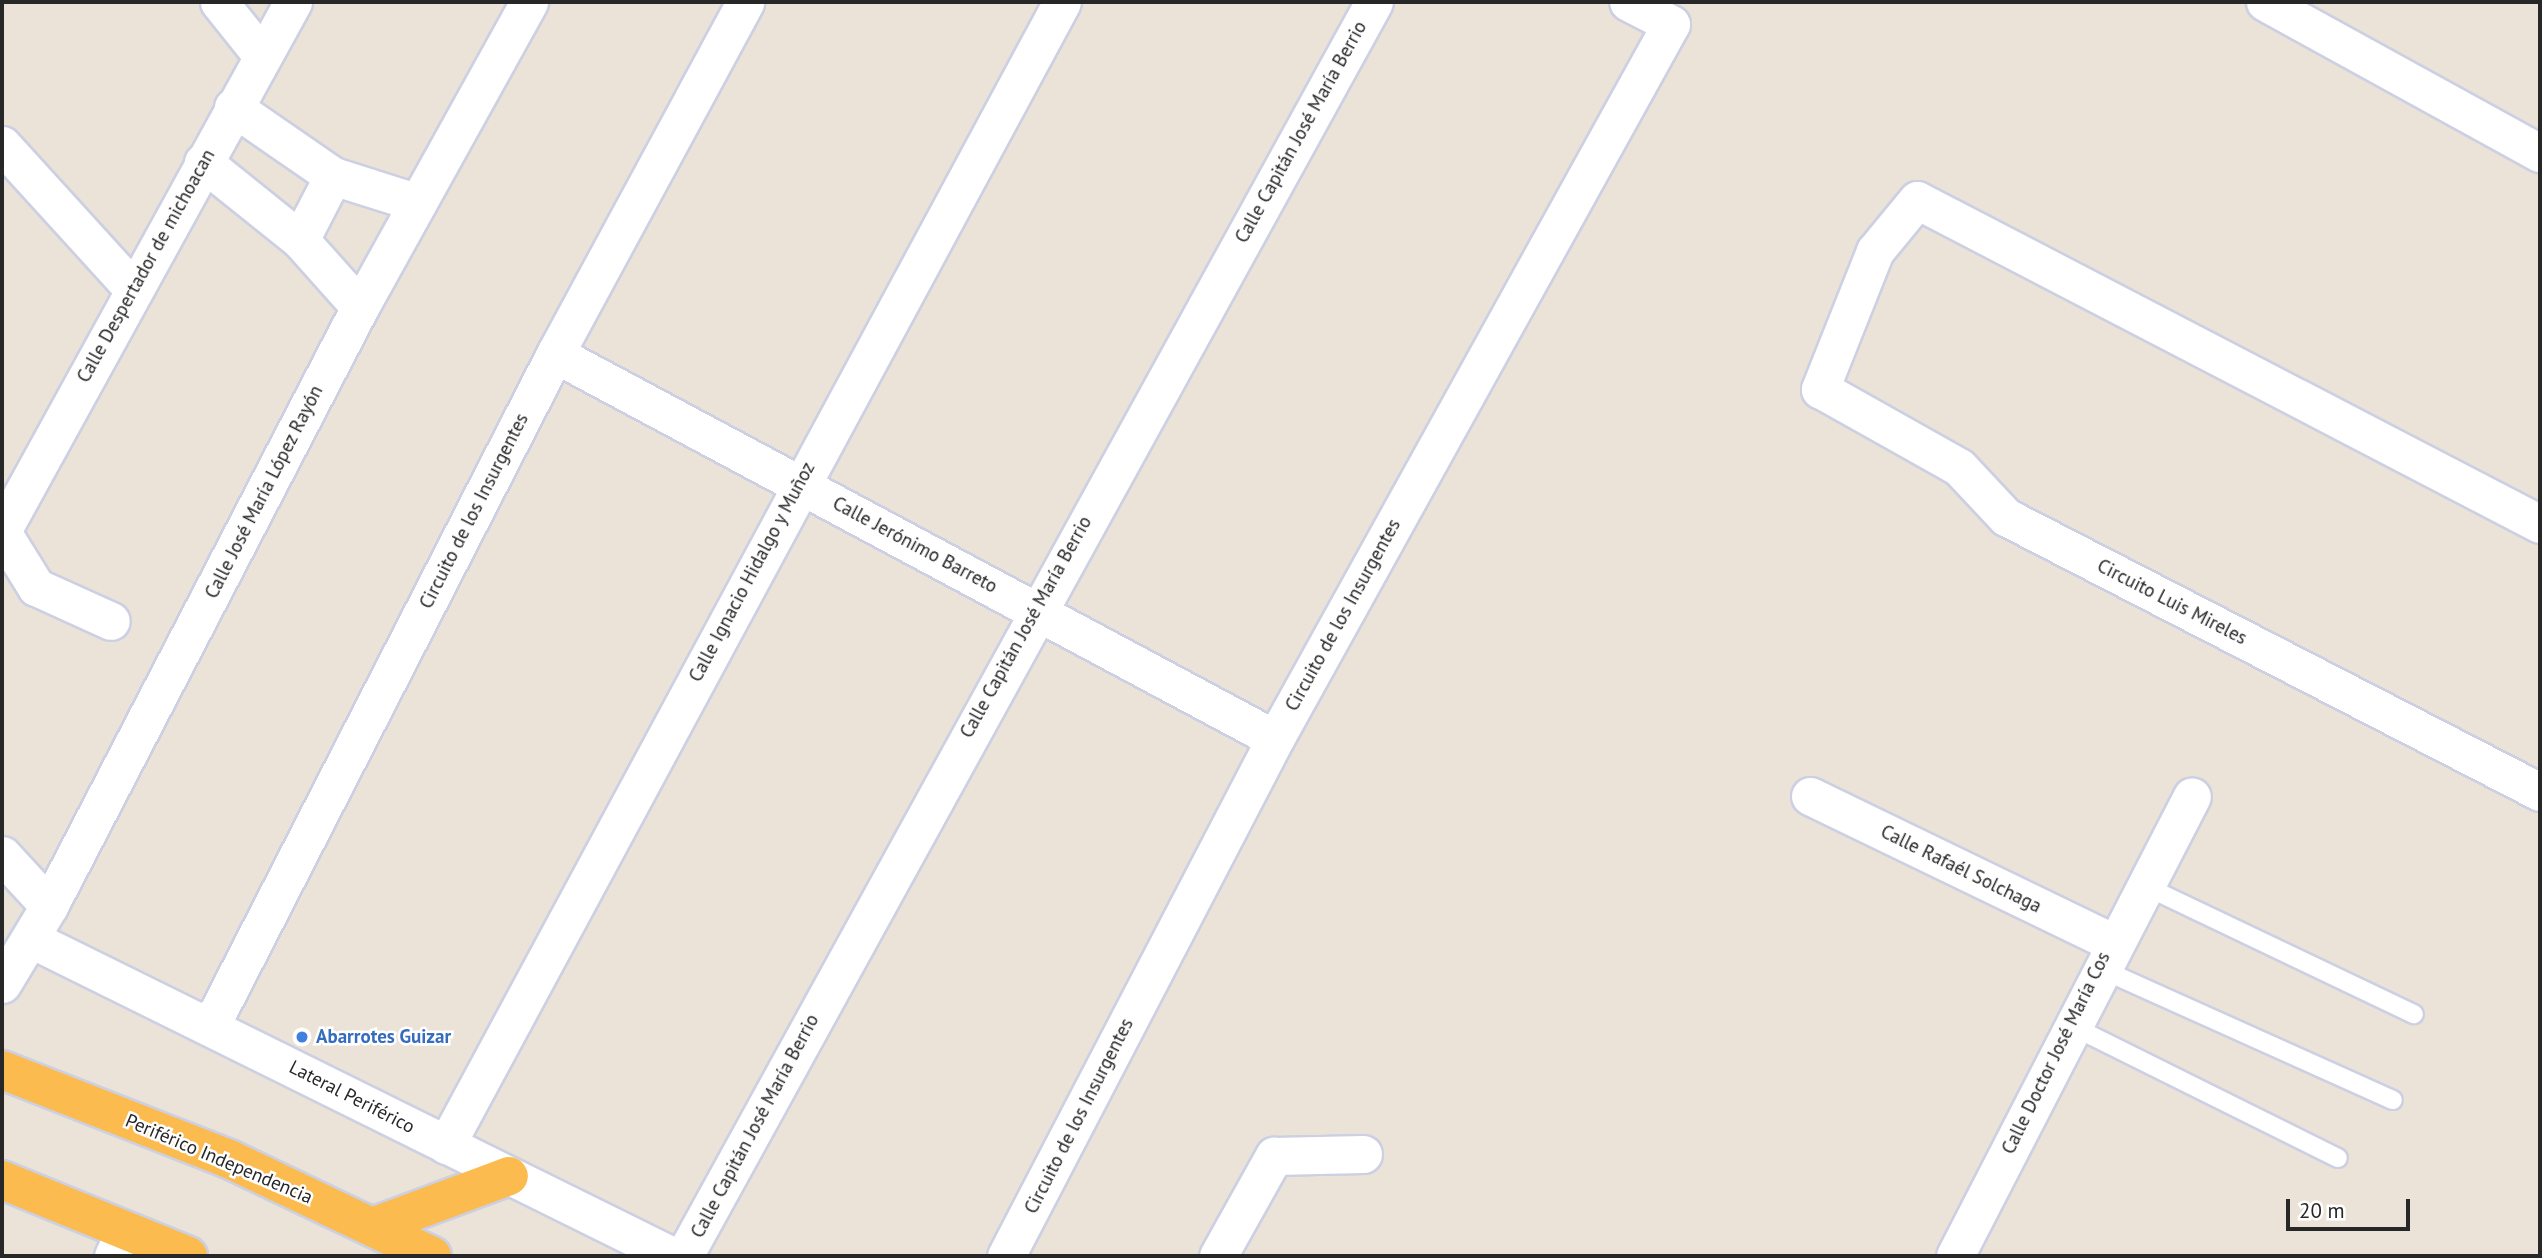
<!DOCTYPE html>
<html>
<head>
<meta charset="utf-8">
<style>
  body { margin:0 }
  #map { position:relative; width:2542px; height:1258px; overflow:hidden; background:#ebe3d7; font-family:"PT Sans",sans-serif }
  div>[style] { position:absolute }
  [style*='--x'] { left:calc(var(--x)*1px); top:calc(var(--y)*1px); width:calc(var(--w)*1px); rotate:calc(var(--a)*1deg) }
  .roads { filter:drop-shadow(2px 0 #ccd0e2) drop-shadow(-2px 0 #ccd0e2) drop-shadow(0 2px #ccd0e2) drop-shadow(0 -2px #ccd0e2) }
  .service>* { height:18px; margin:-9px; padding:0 9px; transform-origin:9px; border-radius:9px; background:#fff }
  .minor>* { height:37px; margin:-18.5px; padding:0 18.5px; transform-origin:18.5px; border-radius:18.5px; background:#fff }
  .trunk>* { height:38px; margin:-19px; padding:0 19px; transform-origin:19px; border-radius:19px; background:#fcbb4e }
  .dots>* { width:19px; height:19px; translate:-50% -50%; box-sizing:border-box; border:4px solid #fff; border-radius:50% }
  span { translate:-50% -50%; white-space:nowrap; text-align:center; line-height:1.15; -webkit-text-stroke:5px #fff; paint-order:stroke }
  .street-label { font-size:19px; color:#272727 }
  .shop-label { font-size:19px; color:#366cbe; font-weight:700 }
  .left { translate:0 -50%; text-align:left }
  .frame { position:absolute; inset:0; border:4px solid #272727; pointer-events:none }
  .scale { position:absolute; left:2286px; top:1199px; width:124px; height:32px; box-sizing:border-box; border:4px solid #272727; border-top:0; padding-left:9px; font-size:21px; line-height:24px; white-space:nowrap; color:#272727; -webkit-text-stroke:5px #fff; paint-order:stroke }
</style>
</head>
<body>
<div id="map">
  <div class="roads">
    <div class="service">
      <i style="--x:2143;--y:885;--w:300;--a:25.5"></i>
      <i style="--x:2099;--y:968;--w:322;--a:24.2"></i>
      <i style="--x:2070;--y:1025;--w:299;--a:26.4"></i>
    </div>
    <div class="minor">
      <i style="--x:219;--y:2;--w:70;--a:51.3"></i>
      <i style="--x:2265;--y:2;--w:314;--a:28.8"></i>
      <i style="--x:233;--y:107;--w:121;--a:34.6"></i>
      <i style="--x:333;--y:176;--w:89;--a:17.6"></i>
      <i style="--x:2;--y:145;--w:195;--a:47.7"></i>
      <i style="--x:203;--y:162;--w:124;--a:38.8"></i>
      <i style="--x:300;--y:240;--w:90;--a:48.2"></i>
      <i style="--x:300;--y:240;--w:72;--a:-62.7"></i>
      <i style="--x:555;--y:354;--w:816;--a:28.13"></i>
      <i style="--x:2540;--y:524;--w:702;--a:-152.52"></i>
      <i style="--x:1917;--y:200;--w:66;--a:129.5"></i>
      <i style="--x:1875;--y:251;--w:149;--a:111.7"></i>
      <i style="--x:1820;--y:389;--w:159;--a:29.3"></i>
      <i style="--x:1959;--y:467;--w:69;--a:46.8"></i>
      <i style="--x:2006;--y:517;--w:601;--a:27.25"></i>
      <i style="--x:2;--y:531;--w:604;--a:-61.19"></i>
      <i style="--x:2;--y:532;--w:65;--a:58.3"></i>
      <i style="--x:36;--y:587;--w:82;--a:24.4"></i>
      <i style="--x:1810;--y:796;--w:335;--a:25.8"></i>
      <i style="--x:2;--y:855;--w:69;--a:47.3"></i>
      <i style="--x:31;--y:939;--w:715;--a:26.31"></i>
      <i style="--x:2;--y:984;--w:91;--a:-58.9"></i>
      <i style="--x:49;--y:906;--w:675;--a:-62.56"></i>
      <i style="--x:360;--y:307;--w:349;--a:-61"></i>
      <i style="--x:211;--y:1025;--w:754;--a:-62.86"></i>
      <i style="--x:555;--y:354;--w:400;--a:-61.6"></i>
      <i style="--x:446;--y:1145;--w:1298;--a:-61.68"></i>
      <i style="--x:113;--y:1256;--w:26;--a:-65"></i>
      <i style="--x:684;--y:1256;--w:1431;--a:-61.18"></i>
      <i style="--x:1006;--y:1256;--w:583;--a:-62.51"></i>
      <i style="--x:1275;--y:739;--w:817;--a:-61.02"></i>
      <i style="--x:1671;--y:24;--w:48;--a:-152.9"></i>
      <i style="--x:1218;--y:1256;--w:115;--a:-60.8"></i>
      <i style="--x:1274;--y:1156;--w:89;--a:-1.3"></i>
      <i style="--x:1955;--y:1256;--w:517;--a:-62.74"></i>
    </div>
    <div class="trunk">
      <i style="--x:2;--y:1070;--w:244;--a:21.4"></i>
      <i style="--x:229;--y:1159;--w:225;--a:25.5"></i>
      <i style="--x:2;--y:1180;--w:201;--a:22.2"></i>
      <i style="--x:372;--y:1227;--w:146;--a:-20.4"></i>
    </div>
  </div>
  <div class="dots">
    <i style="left:302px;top:1037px;background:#3f7fe0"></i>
  </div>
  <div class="street-label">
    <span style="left:1301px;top:132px;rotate:-61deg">Calle Capitán José María Berrio</span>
    <span style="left:146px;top:266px;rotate:-61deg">Calle Despertador de michoacan</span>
    <span style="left:264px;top:492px;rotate:-63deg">Calle José María López Rayón</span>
    <span style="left:474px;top:511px;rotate:-63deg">Circuito de los Insurgentes</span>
    <span style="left:915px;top:545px;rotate:28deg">Calle Jerónimo Barreto</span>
    <span style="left:752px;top:572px;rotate:-62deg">Calle Ignacio Hidalgo y Muñoz</span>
    <span style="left:2172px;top:602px;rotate:27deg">Circuito Luis Mireles</span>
    <span style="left:1343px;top:615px;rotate:-61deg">Circuito de los Insurgentes</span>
    <span style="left:1026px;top:627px;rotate:-61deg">Calle Capitán José María Berrio</span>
    <span style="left:1961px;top:869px;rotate:26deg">Calle Rafaél Solchaga</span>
    <span style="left:2056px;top:1053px;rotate:-64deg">Calle Doctor José María Cos</span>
    <span style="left:352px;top:1097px;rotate:27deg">Lateral Periférico</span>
    <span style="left:1079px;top:1116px;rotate:-63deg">Circuito de los Insurgentes</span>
    <span style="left:755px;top:1126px;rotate:-62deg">Calle Capitán José María Berrio</span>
    <span style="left:219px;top:1159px;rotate:23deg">Periférico Independencia</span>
  </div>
  <div class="shop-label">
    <span class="left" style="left:316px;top:1037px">Abarrotes Guizar</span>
  </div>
  <div class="frame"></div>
  <div class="scale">20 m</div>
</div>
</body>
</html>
